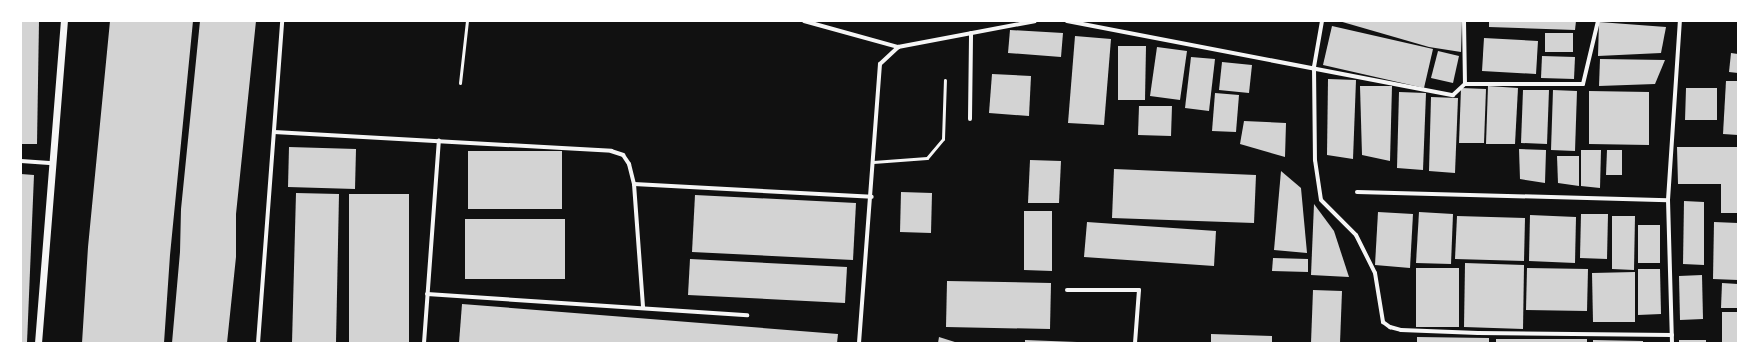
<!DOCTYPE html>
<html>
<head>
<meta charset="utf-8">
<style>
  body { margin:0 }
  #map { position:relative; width:1759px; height:364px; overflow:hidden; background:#111; font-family:Inter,sans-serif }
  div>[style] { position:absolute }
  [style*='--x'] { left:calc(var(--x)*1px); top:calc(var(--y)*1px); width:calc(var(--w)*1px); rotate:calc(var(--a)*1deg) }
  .building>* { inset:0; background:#d3d3d3 }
  .service>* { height:3px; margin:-1.5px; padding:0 1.5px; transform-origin:1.5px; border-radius:1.5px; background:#f5f5f5 }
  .minor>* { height:4px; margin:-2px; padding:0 2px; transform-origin:2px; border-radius:2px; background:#f5f5f5 }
  .tertiary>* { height:7px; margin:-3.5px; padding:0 3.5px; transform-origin:3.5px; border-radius:3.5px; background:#f5f5f5 }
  span { translate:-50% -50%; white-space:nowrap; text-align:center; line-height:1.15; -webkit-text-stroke:4px #fff; paint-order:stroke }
  .frame { position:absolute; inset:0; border:22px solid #fff; pointer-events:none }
</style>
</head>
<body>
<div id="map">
  <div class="building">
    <i style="clip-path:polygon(21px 21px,39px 21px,37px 144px,21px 144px)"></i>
    <i style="clip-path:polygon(110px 21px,193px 21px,170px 255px,164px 343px,82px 343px,88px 247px)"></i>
    <i style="clip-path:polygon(200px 21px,256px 21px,236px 214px,236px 257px,227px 343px,172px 343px,180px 252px,181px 209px)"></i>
    <i style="clip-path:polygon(1339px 21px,1462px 21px,1461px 52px,1429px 47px)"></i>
    <i style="clip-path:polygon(1489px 21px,1576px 21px,1575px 30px,1489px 27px)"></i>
    <i style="clip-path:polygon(1599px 22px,1666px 27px,1661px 53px,1598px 56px)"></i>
    <i style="clip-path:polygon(1332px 26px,1433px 49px,1424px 88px,1323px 65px)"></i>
    <i style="clip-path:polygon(1010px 30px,1063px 33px,1061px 57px,1008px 53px)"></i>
    <i style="clip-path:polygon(1545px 33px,1573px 33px,1573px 52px,1545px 52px)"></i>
    <i style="clip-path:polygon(1075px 36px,1111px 39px,1104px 125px,1068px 123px)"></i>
    <i style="clip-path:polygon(1484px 38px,1538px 41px,1536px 74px,1482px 71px)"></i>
    <i style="clip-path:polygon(1118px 46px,1146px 46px,1145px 100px,1118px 100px)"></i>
    <i style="clip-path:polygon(1157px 47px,1187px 51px,1180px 100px,1150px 96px)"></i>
    <i style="clip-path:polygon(1438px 51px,1459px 56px,1453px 83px,1431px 78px)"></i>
    <i style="clip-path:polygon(1731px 53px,1738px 54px,1738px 73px,1729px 72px)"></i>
    <i style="clip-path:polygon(1542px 56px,1575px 57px,1574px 79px,1541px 78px)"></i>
    <i style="clip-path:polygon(1191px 57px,1215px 59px,1209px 111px,1185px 108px)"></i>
    <i style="clip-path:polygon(1600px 59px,1665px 60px,1655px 84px,1599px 86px)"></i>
    <i style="clip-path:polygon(1222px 62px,1252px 65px,1249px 93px,1219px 90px)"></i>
    <i style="clip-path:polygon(992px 74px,1031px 76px,1029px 116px,989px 113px)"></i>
    <i style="clip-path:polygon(1328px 79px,1356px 80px,1353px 159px,1327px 155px)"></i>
    <i style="clip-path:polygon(1726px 81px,1738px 81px,1738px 135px,1723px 134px)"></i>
    <i style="clip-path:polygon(1360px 86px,1392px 86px,1390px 161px,1362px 155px)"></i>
    <i style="clip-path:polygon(1488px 86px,1518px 88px,1515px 144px,1486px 144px)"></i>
    <i style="clip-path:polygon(1461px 88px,1486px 89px,1484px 143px,1459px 143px)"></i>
    <i style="clip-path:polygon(1686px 88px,1717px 88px,1717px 120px,1685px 120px)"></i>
    <i style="clip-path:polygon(1523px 90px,1549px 90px,1547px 144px,1521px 143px)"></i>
    <i style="clip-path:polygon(1553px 90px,1577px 91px,1575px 151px,1551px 150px)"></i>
    <i style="clip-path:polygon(1589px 91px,1649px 92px,1649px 145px,1589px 144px)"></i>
    <i style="clip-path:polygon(1399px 92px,1426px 93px,1423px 170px,1397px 168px)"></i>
    <i style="clip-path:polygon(1215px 93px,1239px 95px,1236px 132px,1212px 131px)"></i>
    <i style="clip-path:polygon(1431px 97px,1458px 98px,1455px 173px,1429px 171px)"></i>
    <i style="clip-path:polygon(1139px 106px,1172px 106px,1171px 136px,1138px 135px)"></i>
    <i style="clip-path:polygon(1244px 121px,1286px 123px,1285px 157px,1240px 144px)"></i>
    <i style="clip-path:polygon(289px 147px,356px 149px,355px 189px,288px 187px)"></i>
    <i style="clip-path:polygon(1677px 147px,1738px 147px,1738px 213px,1721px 213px,1721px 184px,1678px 184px)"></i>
    <i style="clip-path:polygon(1519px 149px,1546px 150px,1545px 183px,1520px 179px)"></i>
    <i style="clip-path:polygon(1581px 150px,1601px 150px,1600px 188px,1581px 186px)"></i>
    <i style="clip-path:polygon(1607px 150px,1622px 150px,1622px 175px,1606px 175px)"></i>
    <i style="clip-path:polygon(468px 151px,562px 151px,562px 209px,468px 209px)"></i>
    <i style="clip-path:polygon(1557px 156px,1579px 156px,1579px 186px,1558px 183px)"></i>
    <i style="clip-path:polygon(1030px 160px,1061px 161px,1059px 203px,1028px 203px)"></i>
    <i style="clip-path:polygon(1114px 169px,1256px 175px,1254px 223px,1112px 218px)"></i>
    <i style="clip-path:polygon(1281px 171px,1301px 188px,1307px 253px,1274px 250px)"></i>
    <i style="clip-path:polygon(21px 174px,34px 175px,27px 343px,21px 343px)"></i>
    <i style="clip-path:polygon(901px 192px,932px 193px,931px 233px,900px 232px)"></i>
    <i style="clip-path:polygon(296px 193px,339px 194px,336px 343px,292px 343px)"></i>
    <i style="clip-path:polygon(349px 194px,409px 194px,409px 343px,349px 343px)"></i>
    <i style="clip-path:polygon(695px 195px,856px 203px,853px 260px,692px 252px)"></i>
    <i style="clip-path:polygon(1684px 201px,1704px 202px,1704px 265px,1683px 264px)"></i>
    <i style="clip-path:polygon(1314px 204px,1334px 231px,1349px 277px,1311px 275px)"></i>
    <i style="clip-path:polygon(1024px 211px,1052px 211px,1052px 271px,1024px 270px)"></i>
    <i style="clip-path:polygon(1378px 212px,1413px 214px,1410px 268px,1375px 265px)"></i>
    <i style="clip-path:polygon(1419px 212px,1453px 214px,1451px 264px,1416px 263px)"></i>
    <i style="clip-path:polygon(1581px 214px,1608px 214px,1607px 259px,1580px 258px)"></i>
    <i style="clip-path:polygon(1530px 215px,1576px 217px,1575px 263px,1529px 261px)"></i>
    <i style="clip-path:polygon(1457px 216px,1525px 218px,1524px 261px,1455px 259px)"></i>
    <i style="clip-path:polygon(1612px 216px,1635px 216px,1634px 270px,1612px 269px)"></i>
    <i style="clip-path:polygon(465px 219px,565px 219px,565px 279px,465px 279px)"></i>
    <i style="clip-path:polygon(1087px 222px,1216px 231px,1214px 266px,1084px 257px)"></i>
    <i style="clip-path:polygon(1714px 222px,1738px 223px,1738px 280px,1713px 279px)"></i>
    <i style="clip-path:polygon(1638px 225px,1660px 225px,1660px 263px,1638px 263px)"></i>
    <i style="clip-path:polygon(1273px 258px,1308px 259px,1308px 272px,1272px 271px)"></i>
    <i style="clip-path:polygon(690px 259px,847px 267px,845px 303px,688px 295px)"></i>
    <i style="clip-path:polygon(1465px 263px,1524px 265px,1523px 329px,1464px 327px)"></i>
    <i style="clip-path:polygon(1416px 268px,1459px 268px,1459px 327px,1416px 327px)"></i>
    <i style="clip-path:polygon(1527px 268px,1588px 269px,1587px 311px,1526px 310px)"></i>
    <i style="clip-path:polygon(1638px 269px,1660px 269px,1661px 314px,1638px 315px)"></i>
    <i style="clip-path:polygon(1635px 272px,1635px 322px,1593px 322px,1592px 273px)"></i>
    <i style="clip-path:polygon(1702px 275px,1703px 319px,1680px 320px,1679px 276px)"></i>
    <i style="clip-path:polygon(947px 281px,1051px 283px,1050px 329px,946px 327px)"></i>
    <i style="clip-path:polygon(1722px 283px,1738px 284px,1738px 308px,1721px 308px)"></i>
    <i style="clip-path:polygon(1313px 290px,1342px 291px,1340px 343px,1311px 343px)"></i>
    <i style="clip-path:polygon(462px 304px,838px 334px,837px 343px,459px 343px)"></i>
    <i style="clip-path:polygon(1722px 312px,1738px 312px,1738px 343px,1722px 343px)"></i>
    <i style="clip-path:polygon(1211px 334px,1272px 336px,1272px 343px,1211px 343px)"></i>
    <i style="clip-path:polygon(939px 337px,958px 343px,938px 343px)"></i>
    <i style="clip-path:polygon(1417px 337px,1489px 338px,1489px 343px,1417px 343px)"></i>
    <i style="clip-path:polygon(1496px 339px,1587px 339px,1587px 343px,1496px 343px)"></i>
    <i style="clip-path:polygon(1025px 340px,1077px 342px,1077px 343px,1025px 343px)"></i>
    <i style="clip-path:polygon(1593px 340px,1643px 341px,1643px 343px,1593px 343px)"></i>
    <i style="clip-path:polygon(1679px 340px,1706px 340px,1706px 343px,1679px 343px)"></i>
  </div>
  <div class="service">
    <i style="--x:460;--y:83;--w:62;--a:-83.6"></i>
    <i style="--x:873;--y:162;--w:54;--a:-4.2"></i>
    <i style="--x:927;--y:158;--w:25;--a:-50"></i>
    <i style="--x:943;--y:139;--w:59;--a:-88.1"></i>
  </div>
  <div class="minor">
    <i style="--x:804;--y:21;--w:98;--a:15.5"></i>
    <i style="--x:1067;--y:21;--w:393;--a:10.9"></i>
    <i style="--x:1453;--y:95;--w:16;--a:-43"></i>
    <i style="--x:1465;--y:84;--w:118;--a:0"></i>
    <i style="--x:1583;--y:84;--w:65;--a:-76.6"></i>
    <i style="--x:1322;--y:21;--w:47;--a:99.9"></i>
    <i style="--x:1314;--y:67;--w:93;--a:89.4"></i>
    <i style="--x:1315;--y:160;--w:40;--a:81.5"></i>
    <i style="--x:1321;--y:200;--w:49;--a:45"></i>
    <i style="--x:1356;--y:235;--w:42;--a:63.4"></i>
    <i style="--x:1375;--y:273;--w:50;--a:80.7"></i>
    <i style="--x:1383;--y:322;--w:9;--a:36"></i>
    <i style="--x:1390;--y:327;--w:11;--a:15"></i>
    <i style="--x:1401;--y:330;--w:77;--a:2.2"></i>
    <i style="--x:1478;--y:333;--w:194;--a:0.6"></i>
    <i style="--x:1464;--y:21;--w:63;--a:89.1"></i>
    <i style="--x:970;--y:119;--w:86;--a:-89.3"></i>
    <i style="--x:274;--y:132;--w:338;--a:3.2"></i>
    <i style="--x:611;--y:151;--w:13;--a:18"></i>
    <i style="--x:623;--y:155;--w:11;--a:56"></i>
    <i style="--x:629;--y:164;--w:21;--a:76"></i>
    <i style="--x:634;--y:184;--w:124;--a:85.8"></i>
    <i style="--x:21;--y:161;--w:32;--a:4"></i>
    <i style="--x:634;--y:184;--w:238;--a:3.1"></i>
    <i style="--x:1357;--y:192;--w:311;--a:1.5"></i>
    <i style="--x:1067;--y:290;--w:72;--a:0"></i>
    <i style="--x:1139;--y:290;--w:53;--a:94.3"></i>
    <i style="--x:427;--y:294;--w:321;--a:3.8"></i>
    <i style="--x:258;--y:343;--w:323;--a:-85.7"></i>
    <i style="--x:424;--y:343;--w:203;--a:-85.8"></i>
    <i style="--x:859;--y:343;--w:280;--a:-85.7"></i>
    <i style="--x:880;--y:64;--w:25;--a:-43"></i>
    <i style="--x:898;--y:47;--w:139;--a:-10.7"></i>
    <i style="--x:1672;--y:343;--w:143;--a:-91.6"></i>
    <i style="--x:1668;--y:200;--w:179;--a:-86.2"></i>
  </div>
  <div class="tertiary">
    <i style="--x:38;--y:343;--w:323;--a:-85.4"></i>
  </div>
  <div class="frame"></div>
</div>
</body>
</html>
